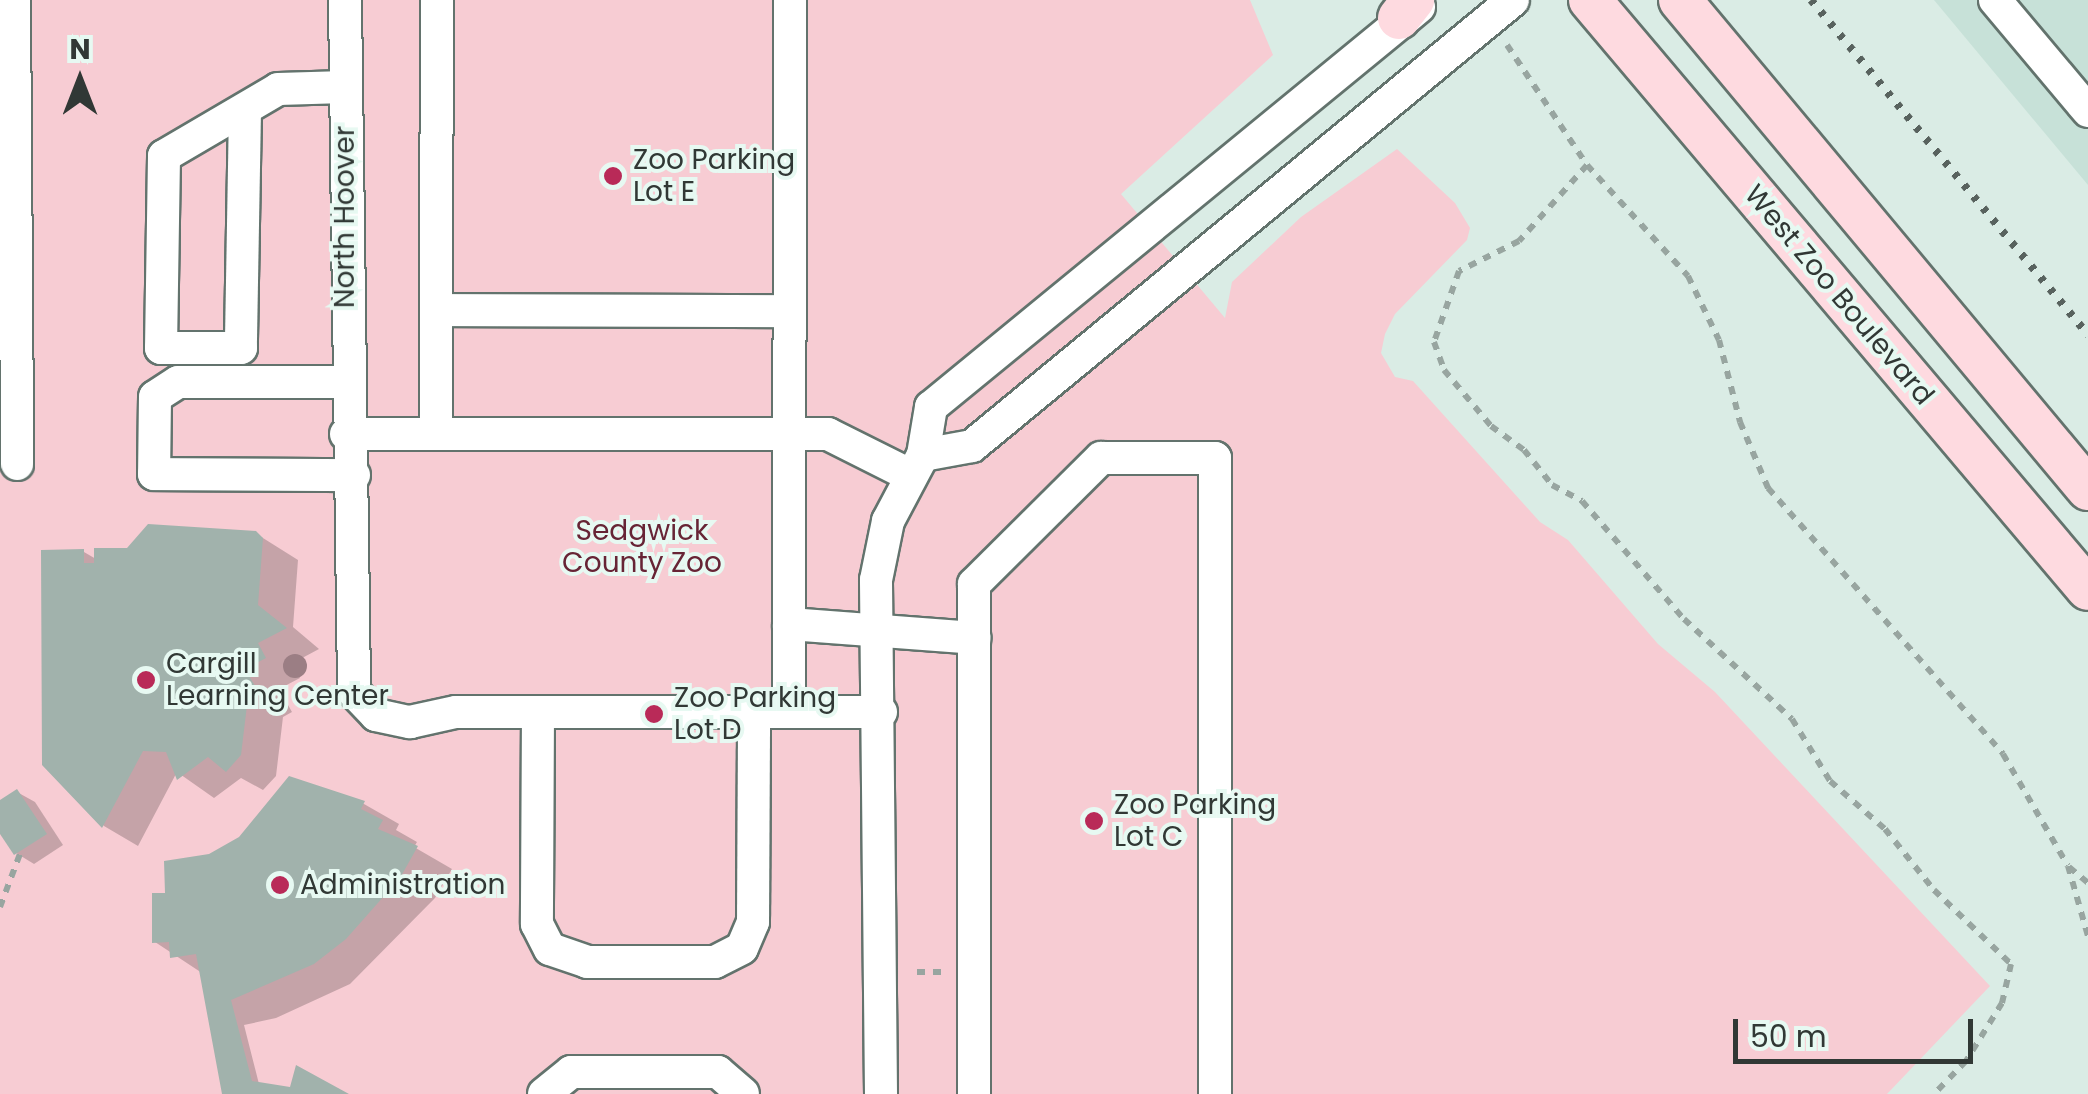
<!DOCTYPE html>
<html>
<head>
<meta charset="utf-8">
<style>
  body { margin:0 }
  #map { position:relative; width:2088px; height:1094px; overflow:hidden; background:#daece5; font-family:Poppins,sans-serif }
  div>[style] { position:absolute }
  [style*='--x'] { left:calc(var(--x)*1px); top:calc(var(--y)*1px); width:calc(var(--w)*1px); rotate:calc(var(--a)*1deg) }
  .built>* { inset:0; background:#c7e1d8 }
  .green>* { inset:0; background:#f7ccd3 }
  .shadow>* { inset:0; background:#0003 }
  .building>* { inset:0; background:#a1b2ac }
  .path>* { height:6px; margin-top:-3px; transform-origin:0; background:repeating-linear-gradient(90deg,#98a5a0 0 8px,transparent 0 16px) }
  .roads { filter:drop-shadow(2px 0 #63736d) drop-shadow(-2px 0 #63736d) drop-shadow(0 2px #63736d) drop-shadow(0 -2px #63736d) }
  .minor>* { height:32px; margin:-16px; padding:0 16px; transform-origin:16px; border-radius:16px; background:#fff }
  .major>* { height:42px; margin:-21px; padding:0 21px; transform-origin:21px; border-radius:21px; background:#fedae0 }
  .rail>* { height:8px; margin-top:-4px; transform-origin:0; background:repeating-linear-gradient(90deg,#58625e 0 5px,transparent 0 15px) }
  .trees>* { width:24px; height:24px; margin:-12px; border-radius:50%; background:#9b7e84 }
  .dots>* { width:28px; height:28px; translate:-50% -50%; box-sizing:border-box; border:5px solid #e7f9f2; border-radius:50% }
  span { translate:-50% -50%; white-space:nowrap; text-align:center; line-height:1.15; -webkit-text-stroke:8px #e7f9f2; paint-order:stroke }
  .poi-label { font-size:28px; color:#313835 }
  .left { translate:0 -50%; text-align:left }
  .street-label { font-size:28px; color:#313835 }
  .park-label { font-size:28px; color:#672435 }
  .north { position:absolute; left:30px; top:30px; width:100px; height:100px; -webkit-text-stroke:8px #e7f9f2; paint-order:stroke; rotate:0deg; font-size:28px; font-weight:700; line-height:40px; text-align:center; color:#313835 }
  .north::after { content:''; display:block; margin:auto; width:35px; height:45px; background:#313835; clip-path:polygon(50% 0,100% 100%,50% 72%,0 100%) }
  .scale { position:absolute; left:1733px; top:1019px; width:240px; height:45px; box-sizing:border-box; border:5px solid #313835; border-top:0; padding-left:12px; font-size:30px; line-height:35px; white-space:nowrap; color:#313835; -webkit-text-stroke:8px #e7f9f2; paint-order:stroke }
</style>
</head>
<body>
<div id="map">
  <div class="built">
    <i style="clip-path:polygon(1934px 0,2088px 0,2088px 185px)"></i>
  </div>
  <div class="green">
    <i style="clip-path:polygon(0 0,1250px 0,1273px 55px,1121px 194px,1225px 318px,1232px 282px,1301px 217px,1397px 149px,1455px 203px,1470px 228px,1467px 240px,1395px 314px,1385px 334px,1381px 353px,1395px 377px,1413px 381px,1540px 522px,1568px 540px,1658px 644px,1715px 692px,1990px 986px,1887px 1094px,0 1094px)"></i>
  </div>
  <div class="shadow">
    <i style="clip-path:polygon(255px 533px,298px 560px,293px 627px,319px 649px,291px 664px,300px 678px,279px 689px,292px 712px,283px 717px,276px 776px,263px 790px,241px 778px,214px 798px,177px 772px,138px 846px,104px 826px,44px 764px,84px 552px,96px 559px)"></i>
    <i style="clip-path:polygon(290px 779px,364px 804px,399px 824px,396px 830px,417px 842px,414px 847px,452px 869px,435px 898px,350px 984px,276px 1018px,244px 1025px,259px 1084px,347px 1094px,225px 1094px,202px 973px,155px 942px,168px 895px,209px 856px,241px 839px)"></i>
    <i style="clip-path:polygon(17px 792px,35px 802px,63px 845px,34px 864px,16px 853px,0 829px,0 803px)"></i>
  </div>
  <div class="building">
    <i style="clip-path:polygon(148px 524px,256px 531px,263px 538px,258px 605px,287px 628px,258px 643px,266px 658px,245px 669px,258px 691px,248px 697px,241px 755px,226px 772px,208px 757px,177px 780px,166px 752px,143px 751px,102px 828px,42px 765px,41px 550px,84px 549px,84px 563px,94px 563px,94px 548px,127px 548px)"></i>
    <i style="clip-path:polygon(289px 776px,365px 801px,361px 809px,383px 820px,378px 829px,418px 846px,400px 878px,346px 939px,314px 964px,231px 1000px,252px 1081px,290px 1087px,296px 1065px,349px 1094px,222px 1094px,196px 954px,170px 958px,169px 942px,152px 943px,152px 893px,165px 893px,164px 861px,209px 854px,239px 837px)"></i>
    <i style="clip-path:polygon(17px 789px,47px 834px,14px 855px,0 834px,0 800px)"></i>
  </div>
  <div class="path">
    <i style="--x:1507;--y:45;--w:144;--a:56.3"></i>
    <i style="--x:1587;--y:165;--w:150;--a:47.7"></i>
    <i style="--x:1688;--y:276;--w:71;--a:64.2"></i>
    <i style="--x:1719;--y:340;--w:85;--a:75.6"></i>
    <i style="--x:1740;--y:422;--w:72;--a:67"></i>
    <i style="--x:1768;--y:488;--w:355;--a:48.5"></i>
    <i style="--x:2003;--y:754;--w:129;--a:59.9"></i>
    <i style="--x:2068;--y:866;--w:73;--a:74.1"></i>
    <i style="--x:1587;--y:165;--w:102;--a:131.8"></i>
    <i style="--x:1519;--y:241;--w:67;--a:153.4"></i>
    <i style="--x:1459;--y:271;--w:75;--a:109.4"></i>
    <i style="--x:1434;--y:342;--w:30;--a:70"></i>
    <i style="--x:1444;--y:370;--w:73;--a:50"></i>
    <i style="--x:1491;--y:426;--w:41;--a:36"></i>
    <i style="--x:1524;--y:450;--w:45;--a:51.3"></i>
    <i style="--x:1552;--y:485;--w:34;--a:28"></i>
    <i style="--x:1582;--y:501;--w:156;--a:49.2"></i>
    <i style="--x:1684;--y:619;--w:147;--a:42.8"></i>
    <i style="--x:1792;--y:719;--w:73;--a:58.5"></i>
    <i style="--x:1830;--y:781;--w:73;--a:41.1"></i>
    <i style="--x:1885;--y:829;--w:78;--a:51.2"></i>
    <i style="--x:1934;--y:890;--w:107;--a:43.9"></i>
    <i style="--x:2011;--y:964;--w:40;--a:103"></i>
    <i style="--x:2002;--y:1003;--w:68;--a:121.8"></i>
    <i style="--x:1966;--y:1061;--w:46;--a:134.1"></i>
    <i style="--x:2069;--y:867;--w:25;--a:40"></i>
    <i style="--x:0;--y:907;--w:60;--a:-69.4"></i>
    <i style="--x:917;--y:972;--w:29;--a:0"></i>
  </div>
  <div class="roads">
    <div class="minor">
      <i style="--x:14;--y:0;--w:464;--a:89.6"></i>
      <i style="--x:345;--y:0;--w:692;--a:89.25"></i>
      <i style="--x:354;--y:692;--w:32;--a:46"></i>
      <i style="--x:376;--y:715;--w:35;--a:12"></i>
      <i style="--x:410;--y:722;--w:47;--a:-12.3"></i>
      <i style="--x:456;--y:712;--w:425;--a:0"></i>
      <i style="--x:1995;--y:0;--w:145;--a:50"></i>
      <i style="--x:245;--y:110;--w:238;--a:91"></i>
      <i style="--x:241;--y:348;--w:80;--a:180"></i>
      <i style="--x:161;--y:348;--w:192;--a:-89.1"></i>
      <i style="--x:164;--y:156;--w:132;--a:-30.4"></i>
      <i style="--x:278;--y:89;--w:67;--a:-1.7"></i>
      <i style="--x:437;--y:310;--w:353;--a:0.2"></i>
      <i style="--x:346;--y:382;--w:168;--a:180"></i>
      <i style="--x:178;--y:382;--w:27;--a:147"></i>
      <i style="--x:155;--y:397;--w:77;--a:90.7"></i>
      <i style="--x:154;--y:474;--w:200;--a:0.3"></i>
      <i style="--x:346;--y:434;--w:482;--a:0"></i>
      <i style="--x:828;--y:434;--w:89;--a:26.6"></i>
      <i style="--x:436;--y:434;--w:434;--a:-89.9"></i>
      <i style="--x:923;--y:455;--w:50;--a:-10.4"></i>
      <i style="--x:972;--y:446;--w:701;--a:-39.5"></i>
      <i style="--x:789;--y:624;--w:186;--a:4.3"></i>
      <i style="--x:538;--y:712;--w:212;--a:90.3"></i>
      <i style="--x:537;--y:924;--w:28;--a:63"></i>
      <i style="--x:550;--y:949;--w:39;--a:19"></i>
      <i style="--x:587;--y:962;--w:128;--a:0"></i>
      <i style="--x:715;--y:962;--w:30;--a:-27"></i>
      <i style="--x:742;--y:948;--w:28;--a:-67"></i>
      <i style="--x:753;--y:922;--w:210;--a:-89.7"></i>
      <i style="--x:789;--y:712;--w:712;--a:-89.92"></i>
      <i style="--x:544;--y:1094;--w:35;--a:-39"></i>
      <i style="--x:571;--y:1072;--w:147;--a:0"></i>
      <i style="--x:718;--y:1072;--w:33;--a:41"></i>
      <i style="--x:881;--y:1094;--w:514;--a:-90.56"></i>
      <i style="--x:876;--y:580;--w:60;--a:-78.5"></i>
      <i style="--x:888;--y:521;--w:75;--a:-62.1"></i>
      <i style="--x:923;--y:455;--w:49;--a:-80.5"></i>
      <i style="--x:931;--y:407;--w:631;--a:-39.34"></i>
      <i style="--x:974;--y:1094;--w:510;--a:-90"></i>
      <i style="--x:974;--y:584;--w:179;--a:-44.8"></i>
      <i style="--x:1101;--y:458;--w:114;--a:0"></i>
      <i style="--x:1215;--y:458;--w:636;--a:90"></i>
    </div>
    <div class="major">
      <i style="--x:1590;--y:0;--w:771;--a:49.79"></i>
      <i style="--x:1680;--y:0;--w:637;--a:50.16"></i>
      <i style="--x:1399;--y:18;--w:23;--a:-52"></i>
    </div>
  </div>
  <div class="rail">
    <i style="--x:1811;--y:0;--w:435;--a:50.4"></i>
  </div>
  <div class="trees">
    <i style="left:295px;top:666px"></i>
  </div>
  <div class="dots">
    <i style="left:613px;top:176px;background:#b92a58"></i>
    <i style="left:146px;top:680px;background:#b92a58"></i>
    <i style="left:654px;top:714px;background:#b92a58"></i>
    <i style="left:1094px;top:821px;background:#b92a58"></i>
    <i style="left:280px;top:885px;background:#b92a58"></i>
  </div>
  <div class="poi-label">
    <span class="left" style="left:633px;top:176px">Zoo Parking<br>Lot E</span>
    <span class="left" style="left:166px;top:680px">Cargill<br>Learning Center</span>
    <span class="left" style="left:674px;top:714px">Zoo Parking<br>Lot D</span>
    <span class="left" style="left:1114px;top:821px">Zoo Parking<br>Lot C</span>
    <span class="left" style="left:300px;top:885px">Administration</span>
  </div>
  <div class="street-label">
    <span style="left:345px;top:217px;rotate:-90deg">North Hoover</span>
    <span style="left:1839px;top:295px;rotate:50deg">West Zoo Boulevard</span>
  </div>
  <div class="park-label">
    <span style="left:642px;top:547px">Sedgwick<br>County Zoo</span>
  </div>
  <div class="north">N</div>
  <div class="scale">50 m</div>
</div>
</body>
</html>
